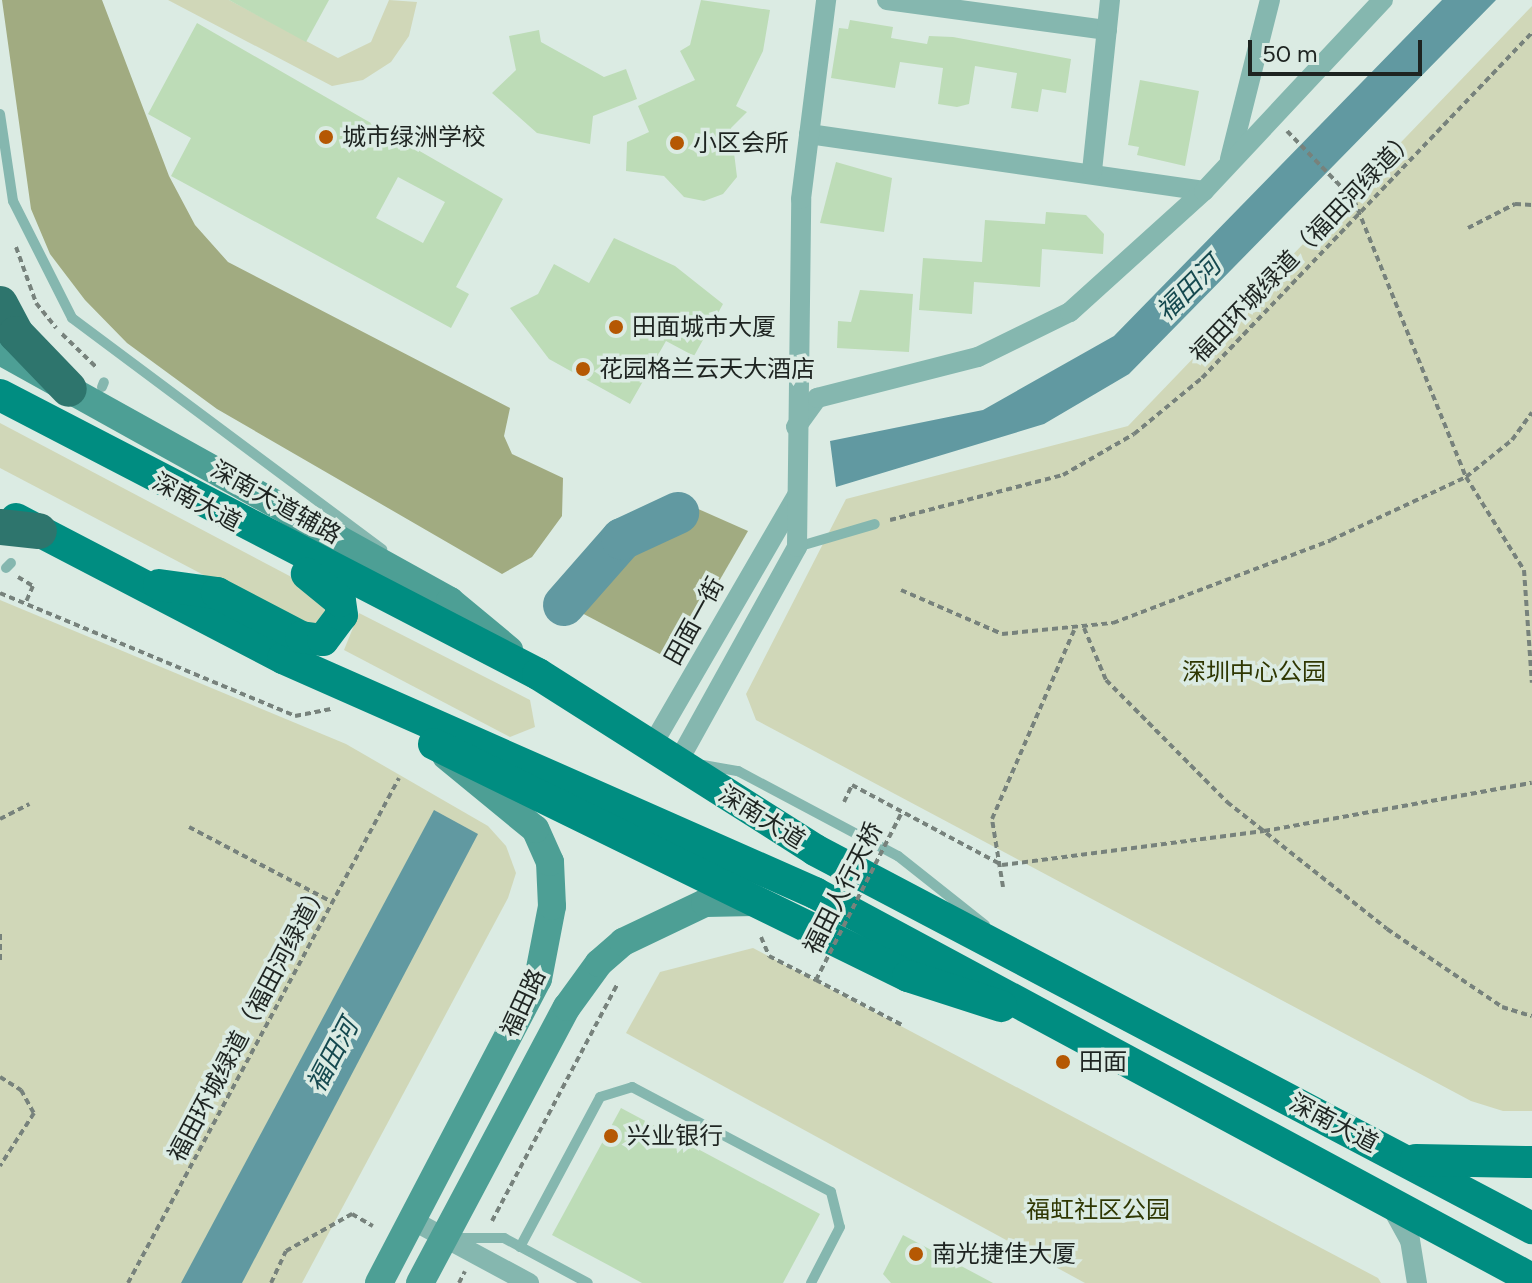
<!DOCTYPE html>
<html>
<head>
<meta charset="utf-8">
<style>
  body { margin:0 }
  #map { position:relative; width:1532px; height:1283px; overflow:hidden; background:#dbebe3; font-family:Figtree,"Noto Sans SC",sans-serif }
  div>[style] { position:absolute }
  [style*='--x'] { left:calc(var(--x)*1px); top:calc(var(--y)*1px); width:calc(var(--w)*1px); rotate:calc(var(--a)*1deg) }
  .green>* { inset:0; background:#d0d7b8 }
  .forest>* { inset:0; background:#a1ab81 }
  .water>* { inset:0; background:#6199a1 }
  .river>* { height:42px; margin:-21px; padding:0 21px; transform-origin:21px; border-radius:21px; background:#6199a1 }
  .building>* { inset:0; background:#bddcb7 }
  .path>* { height:4px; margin-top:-2px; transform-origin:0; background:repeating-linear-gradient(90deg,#77827c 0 6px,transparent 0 10px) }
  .lane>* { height:10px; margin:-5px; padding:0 5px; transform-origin:5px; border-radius:5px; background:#85b7af }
  .street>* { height:20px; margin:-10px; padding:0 10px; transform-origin:10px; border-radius:10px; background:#85b7af }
  .secondary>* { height:28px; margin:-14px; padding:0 14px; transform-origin:14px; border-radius:14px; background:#4d9f95 }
  .primary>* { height:32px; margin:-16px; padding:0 16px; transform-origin:16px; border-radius:16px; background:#008d81 }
  .highway>* { height:36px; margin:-18px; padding:0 18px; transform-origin:18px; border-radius:18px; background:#2e756d }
  .path-bridge>* { height:4px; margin-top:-2px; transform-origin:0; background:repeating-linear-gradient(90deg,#77827c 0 6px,transparent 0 10px) }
  .dots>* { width:22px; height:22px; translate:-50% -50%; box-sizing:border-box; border:4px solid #dbebe3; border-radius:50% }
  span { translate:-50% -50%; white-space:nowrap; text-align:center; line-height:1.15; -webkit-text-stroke:7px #dbebe3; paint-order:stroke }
  .poi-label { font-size:24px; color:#1e2421 }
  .left { translate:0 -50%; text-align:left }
  .street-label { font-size:24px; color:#1e2421 }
  .park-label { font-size:24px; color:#2f3702 }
  .water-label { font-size:26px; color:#15494f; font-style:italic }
  .scale { position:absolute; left:1248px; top:40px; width:174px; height:36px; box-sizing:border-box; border:4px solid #1e2421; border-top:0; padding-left:10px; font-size:24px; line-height:28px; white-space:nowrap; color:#1e2421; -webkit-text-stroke:6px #dbebe3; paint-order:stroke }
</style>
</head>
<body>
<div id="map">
  <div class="green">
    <i style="clip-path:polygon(168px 0,229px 0,338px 58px,371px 42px,389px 0,417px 2px,409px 36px,391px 62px,363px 80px,332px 86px)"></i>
    <i style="clip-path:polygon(1532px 6px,1532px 1111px,1503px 1111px,1471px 1101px,756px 720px,746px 694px,846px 499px,1128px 426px)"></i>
    <i style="clip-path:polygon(0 423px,320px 592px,328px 607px,321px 623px,301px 626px,0 468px)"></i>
    <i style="clip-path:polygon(0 600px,346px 744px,488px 826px,506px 846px,516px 873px,508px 898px,302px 1283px,0 1283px)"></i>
    <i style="clip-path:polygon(359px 613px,530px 700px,535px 727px,510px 737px,344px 650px)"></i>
    <i style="clip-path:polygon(753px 948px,1378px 1278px,1381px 1283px,1085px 1283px,626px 1033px,660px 972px)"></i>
  </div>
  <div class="forest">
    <i style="clip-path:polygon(2px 0,102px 0,169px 176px,195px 225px,228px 262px,510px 408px,504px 436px,512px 454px,563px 478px,562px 516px,532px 557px,502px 574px,217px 409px,127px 343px,85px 300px,50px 254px,31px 209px)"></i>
    <i style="clip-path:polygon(696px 508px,748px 531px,673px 661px,578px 611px,637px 542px)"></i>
  </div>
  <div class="water">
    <i style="clip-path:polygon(1442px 0,1496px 0,1129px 374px,1044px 424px,836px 487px,830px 441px,983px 410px,1114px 336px)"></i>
    <i style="clip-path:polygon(434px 810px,478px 834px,242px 1283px,181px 1283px)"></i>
  </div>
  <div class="river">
    <i style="--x:564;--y:605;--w:88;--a:-48.7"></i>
    <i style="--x:622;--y:539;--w:62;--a:-24.9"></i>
  </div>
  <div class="building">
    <i style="clip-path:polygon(229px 0,329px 0,306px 42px)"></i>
    <i style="clip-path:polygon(701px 0,770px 10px,763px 51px,736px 106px,747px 112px,731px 128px,737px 177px,723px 194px,704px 201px,684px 197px,664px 176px,626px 171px,627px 142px,649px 132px,638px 106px,695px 80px,680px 51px,690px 45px)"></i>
    <i style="clip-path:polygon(850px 20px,893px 27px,891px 38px,927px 44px,929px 36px,953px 37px,1071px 59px,1066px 93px,1042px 89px,1038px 112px,1011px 108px,1017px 73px,975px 66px,969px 104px,957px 107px,938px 104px,943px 68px,900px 62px,895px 88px,831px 78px,839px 28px,848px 29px)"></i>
    <i style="clip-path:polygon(evenodd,197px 23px,503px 199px,456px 287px,469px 294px,451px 328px,171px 176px,191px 138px,148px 114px,197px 23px,398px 177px,445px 202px,423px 243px,376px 218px,398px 177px)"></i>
    <i style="clip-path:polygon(539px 30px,541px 42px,604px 77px,626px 69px,637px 99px,593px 116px,590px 144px,537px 133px,492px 93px,516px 70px,509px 36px)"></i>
    <i style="clip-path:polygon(1140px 80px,1199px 91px,1185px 166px,1137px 155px,1139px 147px,1128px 145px)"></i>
    <i style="clip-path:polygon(836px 162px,892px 178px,884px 232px,820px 223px)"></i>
    <i style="clip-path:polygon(1046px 212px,1086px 215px,1104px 234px,1103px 254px,1042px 249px,1040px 287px,974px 282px,972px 314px,919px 310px,923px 258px,982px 262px,985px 220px,1045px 224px)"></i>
    <i style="clip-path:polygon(614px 238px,675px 266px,723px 304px,694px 356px,666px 341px,630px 404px,549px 359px,510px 308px,538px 294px,554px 264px,589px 283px)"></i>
    <i style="clip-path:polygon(860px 290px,913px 294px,909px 352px,837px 348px,838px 321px,851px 322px)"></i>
    <i style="clip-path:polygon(621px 1108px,820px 1214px,783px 1283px,642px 1283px,552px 1235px)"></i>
    <i style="clip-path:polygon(903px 1235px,993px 1283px,891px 1283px,883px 1274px)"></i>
  </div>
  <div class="path">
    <i style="--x:1287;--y:131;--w:96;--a:45.8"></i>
    <i style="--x:1354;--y:200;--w:299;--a:68"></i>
    <i style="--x:1466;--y:477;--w:110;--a:58.1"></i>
    <i style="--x:1524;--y:570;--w:113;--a:86"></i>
    <i style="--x:1468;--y:228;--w:53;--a:-27.1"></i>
    <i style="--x:1515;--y:204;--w:17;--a:3"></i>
    <i style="--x:16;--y:247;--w:59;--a:70.3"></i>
    <i style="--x:36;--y:303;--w:32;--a:51"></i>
    <i style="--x:62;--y:334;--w:47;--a:44.1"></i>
    <i style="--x:890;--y:520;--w:179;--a:-14.6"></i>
    <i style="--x:1063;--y:475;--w:82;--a:-30"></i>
    <i style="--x:1134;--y:434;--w:88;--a:-39.5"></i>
    <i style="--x:1202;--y:378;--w:477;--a:-46.3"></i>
    <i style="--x:18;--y:577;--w:17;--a:31"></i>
    <i style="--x:33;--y:586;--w:20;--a:114"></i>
    <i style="--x:901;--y:590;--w:110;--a:23.5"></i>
    <i style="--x:1002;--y:634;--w:112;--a:-5.7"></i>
    <i style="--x:1113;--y:623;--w:233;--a:-20.8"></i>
    <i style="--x:1331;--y:540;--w:149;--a:-25"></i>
    <i style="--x:1466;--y:477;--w:59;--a:-38.8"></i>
    <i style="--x:1512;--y:440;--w:34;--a:-54"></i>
    <i style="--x:0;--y:593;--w:320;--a:22.6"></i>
    <i style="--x:295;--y:716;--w:38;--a:-11"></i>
    <i style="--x:1084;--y:628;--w:56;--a:67.1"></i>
    <i style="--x:1106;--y:680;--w:172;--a:45.2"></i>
    <i style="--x:1227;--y:802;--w:204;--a:38.4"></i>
    <i style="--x:1387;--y:929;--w:139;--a:34.1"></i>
    <i style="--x:1502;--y:1007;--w:31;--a:17"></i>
    <i style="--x:844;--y:802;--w:19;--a:-65"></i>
    <i style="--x:852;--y:785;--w:170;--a:28.1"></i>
    <i style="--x:1002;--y:865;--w:264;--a:-7.4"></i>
    <i style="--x:1264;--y:831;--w:272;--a:-10.2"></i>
    <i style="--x:0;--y:819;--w:33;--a:-27"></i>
    <i style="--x:189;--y:827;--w:161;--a:27.7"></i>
    <i style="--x:1003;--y:887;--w:69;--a:-99.2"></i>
    <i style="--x:992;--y:819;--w:206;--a:-66.5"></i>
    <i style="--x:0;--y:934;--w:27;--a:90"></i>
    <i style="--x:761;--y:937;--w:21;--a:67"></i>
    <i style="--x:816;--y:980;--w:99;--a:27.6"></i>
    <i style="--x:0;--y:1077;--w:25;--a:32"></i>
    <i style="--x:21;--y:1090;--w:26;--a:61"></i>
    <i style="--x:34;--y:1113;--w:63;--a:122.7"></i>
    <i style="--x:492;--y:1221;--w:267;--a:-62.1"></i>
    <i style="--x:128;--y:1283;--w:573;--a:-61.78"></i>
    <i style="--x:271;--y:1283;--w:35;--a:-65"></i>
    <i style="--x:286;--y:1251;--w:76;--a:-29.3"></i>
    <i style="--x:352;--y:1214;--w:24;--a:30"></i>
    <i style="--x:459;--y:1283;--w:13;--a:-63"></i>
  </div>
  <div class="lane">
    <i style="--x:0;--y:114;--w:88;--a:81.5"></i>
    <i style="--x:13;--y:201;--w:131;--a:63.2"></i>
    <i style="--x:72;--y:318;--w:387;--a:36.7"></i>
    <i style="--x:102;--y:387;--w:5;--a:-68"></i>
    <i style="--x:797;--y:547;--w:81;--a:-16.4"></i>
    <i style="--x:6;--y:568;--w:7;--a:-45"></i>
    <i style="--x:703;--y:765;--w:36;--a:10"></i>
    <i style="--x:738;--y:771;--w:181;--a:28"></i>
    <i style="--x:898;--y:856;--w:111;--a:38.4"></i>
    <i style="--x:454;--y:1238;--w:50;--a:0"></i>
    <i style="--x:504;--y:1238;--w:95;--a:28.2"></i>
    <i style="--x:520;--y:1247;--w:170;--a:-61.9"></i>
    <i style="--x:600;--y:1097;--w:34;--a:-17"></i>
    <i style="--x:632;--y:1087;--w:225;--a:27.8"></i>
    <i style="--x:831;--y:1192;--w:36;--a:76"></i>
    <i style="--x:840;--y:1227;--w:63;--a:117.4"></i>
  </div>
  <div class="street">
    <i style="--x:887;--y:0;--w:222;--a:7.8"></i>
    <i style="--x:809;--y:134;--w:399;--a:8.2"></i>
    <i style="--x:1230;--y:159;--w:164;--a:-75.9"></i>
    <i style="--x:1092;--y:171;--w:172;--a:-84"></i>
    <i style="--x:796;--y:427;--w:36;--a:-54"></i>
    <i style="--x:817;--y:398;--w:166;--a:-14.3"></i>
    <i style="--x:978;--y:357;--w:102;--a:-26.1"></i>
    <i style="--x:1070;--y:312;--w:181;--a:-42.1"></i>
    <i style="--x:1204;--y:191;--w:262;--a:-46.9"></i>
    <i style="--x:654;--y:742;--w:285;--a:-59.9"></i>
    <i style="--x:679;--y:760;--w:244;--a:-61"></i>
    <i style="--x:797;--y:547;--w:348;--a:-89.3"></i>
    <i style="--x:801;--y:199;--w:201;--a:-82.8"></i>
    <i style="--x:1392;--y:1208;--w:37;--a:61"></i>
    <i style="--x:1410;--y:1240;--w:44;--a:80.8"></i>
    <i style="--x:412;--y:1220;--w:133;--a:28.3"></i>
  </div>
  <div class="secondary">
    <i style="--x:0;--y:351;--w:515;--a:29.05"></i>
    <i style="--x:450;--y:601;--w:77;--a:39.7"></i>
    <i style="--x:379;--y:1283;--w:343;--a:-62.4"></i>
    <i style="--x:538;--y:979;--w:74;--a:-79.1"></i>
    <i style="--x:552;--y:906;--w:44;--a:-92.6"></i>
    <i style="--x:550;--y:862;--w:36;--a:-114"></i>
    <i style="--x:535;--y:829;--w:115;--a:-140.6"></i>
    <i style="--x:420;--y:1283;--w:313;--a:-62"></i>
    <i style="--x:567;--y:1007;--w:54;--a:-54"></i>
    <i style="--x:599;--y:963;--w:32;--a:-41"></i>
    <i style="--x:623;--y:942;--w:91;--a:-25.4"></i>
    <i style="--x:705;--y:903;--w:49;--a:-1.2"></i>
  </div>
  <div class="primary">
    <i style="--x:0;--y:395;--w:606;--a:27.41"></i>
    <i style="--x:538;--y:674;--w:328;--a:32.4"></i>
    <i style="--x:815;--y:850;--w:811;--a:27.8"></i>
    <i style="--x:16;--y:519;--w:301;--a:27.5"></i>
    <i style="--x:283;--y:658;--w:582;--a:23.83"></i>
    <i style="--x:815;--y:893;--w:814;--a:28.3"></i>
    <i style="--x:159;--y:585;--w:59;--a:7.9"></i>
    <i style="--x:217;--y:593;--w:95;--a:27.6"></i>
    <i style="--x:301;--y:637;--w:22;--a:8"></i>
    <i style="--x:323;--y:640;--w:31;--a:-53"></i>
    <i style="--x:342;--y:615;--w:14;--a:-98"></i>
    <i style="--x:340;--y:601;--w:43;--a:-140.7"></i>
    <i style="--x:434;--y:744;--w:528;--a:26.08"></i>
    <i style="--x:908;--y:976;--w:98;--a:17.9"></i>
    <i style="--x:1416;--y:1160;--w:116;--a:1"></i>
  </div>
  <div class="highway">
    <i style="--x:0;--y:304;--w:34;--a:62"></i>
    <i style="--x:16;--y:334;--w:76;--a:46.1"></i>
    <i style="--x:0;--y:527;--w:39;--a:6"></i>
  </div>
  <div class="path-bridge">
    <i style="--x:769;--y:956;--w:53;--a:27.1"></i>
    <i style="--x:816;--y:980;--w:189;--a:-62.9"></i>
  </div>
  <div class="dots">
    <i style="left:326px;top:137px;background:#b55803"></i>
    <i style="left:677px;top:143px;background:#b55803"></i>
    <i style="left:616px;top:327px;background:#b55803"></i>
    <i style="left:583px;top:369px;background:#b55803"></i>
    <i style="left:1063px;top:1062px;background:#b55803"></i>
    <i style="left:611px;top:1136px;background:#b55803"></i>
    <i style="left:916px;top:1254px;background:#b55803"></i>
  </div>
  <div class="poi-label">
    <span class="left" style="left:342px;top:137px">城市绿洲学校</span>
    <span class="left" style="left:693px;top:143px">小区会所</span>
    <span class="left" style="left:632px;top:327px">田面城市大厦</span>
    <span class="left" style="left:599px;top:369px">花园格兰云天大酒店</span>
    <span class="left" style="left:1079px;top:1062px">田面</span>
    <span class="left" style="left:627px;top:1136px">兴业银行</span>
    <span class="left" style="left:932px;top:1254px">南光捷佳大厦</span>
  </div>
  <div class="street-label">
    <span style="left:1303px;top:246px;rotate:-46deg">福田环城绿道（福田河绿道）</span>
    <span style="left:197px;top:502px;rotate:28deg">深南大道</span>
    <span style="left:276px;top:502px;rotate:29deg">深南大道辅路</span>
    <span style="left:694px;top:621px;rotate:-61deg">田面一街</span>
    <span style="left:762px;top:817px;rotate:32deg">深南大道</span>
    <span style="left:843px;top:888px;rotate:-63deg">福田人行天桥</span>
    <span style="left:523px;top:1003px;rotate:-65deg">福田路</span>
    <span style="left:248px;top:1022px;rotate:-62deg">福田环城绿道（福田河绿道）</span>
    <span style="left:1334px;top:1123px;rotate:28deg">深南大道</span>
  </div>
  <div class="park-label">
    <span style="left:1254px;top:672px">深圳中心公园</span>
    <span style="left:1098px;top:1210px">福虹社区公园</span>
  </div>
  <div class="water-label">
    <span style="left:1189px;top:289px;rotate:-45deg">福田河</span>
    <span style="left:333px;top:1056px;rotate:-62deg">福田河</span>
  </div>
  <div class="scale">50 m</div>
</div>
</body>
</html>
